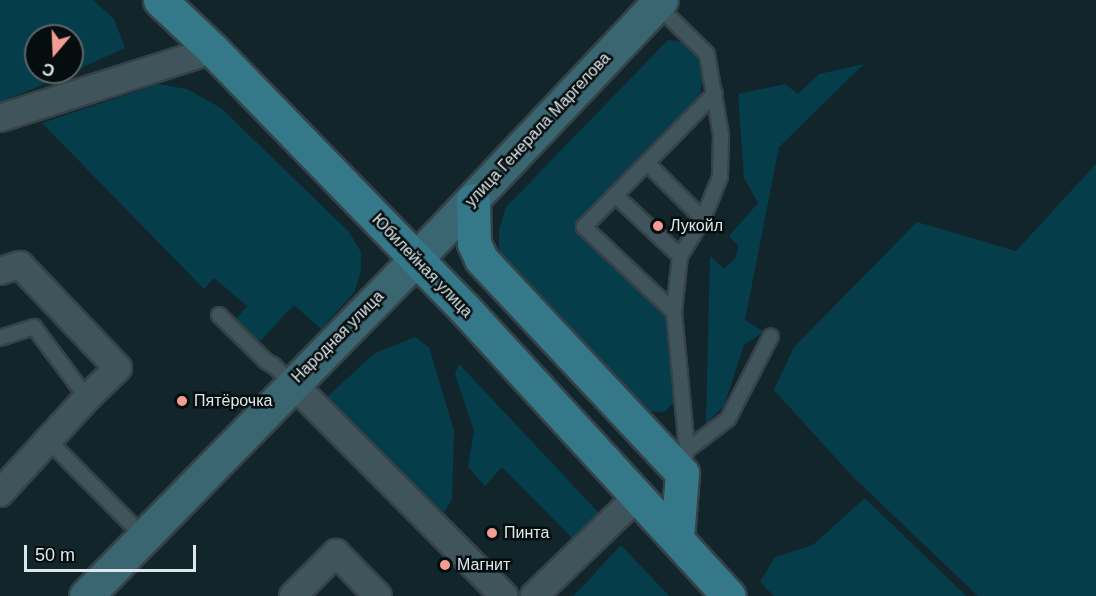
<!DOCTYPE html>
<html>
<head>
<meta charset="utf-8">
<style>
  body { margin:0 }
  #map { position:relative; width:1096px; height:596px; overflow:hidden; background:#12252b; font-family:Helvetica,sans-serif }
  div>[style] { position:absolute }
  [style*='--x'] { left:calc(var(--x)*1px); top:calc(var(--y)*1px); width:calc(var(--w)*1px); rotate:calc(var(--a)*1deg) }
  .green>* { inset:0; background:#063d4a }
  .roads { filter:drop-shadow(2px 0 #354247) drop-shadow(-2px 0 #354247) drop-shadow(0 2px #354247) drop-shadow(0 -2px #354247) }
  .lane>* { height:14px; margin:-7px; padding:0 7px; transform-origin:7px; border-radius:7px; background:#40555b }
  .street>* { height:26px; margin:-13px; padding:0 13px; transform-origin:13px; border-radius:13px; background:#40555b }
  .secondary>* { height:33px; margin:-16.5px; padding:0 16.5px; transform-origin:16.5px; border-radius:16.5px; background:#3a6672 }
  .primary>* { height:33px; margin:-16.5px; padding:0 16.5px; transform-origin:16.5px; border-radius:16.5px; background:#357889 }
  .dots>* { width:16px; height:16px; translate:-50% -50%; box-sizing:border-box; border:3px solid #060d0f; border-radius:50% }
  span { translate:-50% -50%; white-space:nowrap; text-align:center; line-height:1.15; -webkit-text-stroke:5px #060d0f; paint-order:stroke }
  .street-label { font-size:16px; color:#dce8eb }
  .poi-label { font-size:16px; color:#dce8eb }
  .left { translate:0 -50%; text-align:left }
  .north { position:absolute; left:24px; top:24px; width:60px; height:60px; box-sizing:border-box; background:#060d0f; border:2px solid #5c6567; border-radius:50%; rotate:199deg; font-size:16px; font-weight:700; line-height:24px; text-align:center; color:#dce8eb }
  .north::after { content:''; display:block; margin:auto; width:21px; height:27px; background:#f59c93; clip-path:polygon(50% 0,100% 100%,50% 72%,0 100%) }
  .scale { position:absolute; left:24px; top:545px; width:172px; height:27px; box-sizing:border-box; border:3px solid #dce8eb; border-top:0; padding-left:8px; font-size:18px; line-height:21px; white-space:nowrap; color:#dce8eb; -webkit-text-stroke:4px #060d0f; paint-order:stroke }
</style>
</head>
<body>
<div id="map">
  <div class="green">
    <i style="clip-path:polygon(0 0,93px 0,114px 19px,125px 48px,72px 72px,72px 36px,36px 36px,36px 72px,71px 72px,0 103px)"></i>
    <i style="clip-path:polygon(668px 40px,681px 42px,704px 65px,699px 105px,579px 229px,667px 313px,676px 401px,664px 412px,643px 411px,499px 255px,499px 230px,506px 207px)"></i>
    <i style="clip-path:polygon(864px 64px,779px 147px,745px 320px,764px 332px,744px 345px,724px 406px,706px 424px,710px 256px,724px 269px,736px 257px,738px 246px,729px 236px,758px 203px,744px 178px,738px 94px,785px 84px,798px 94px,819px 74px)"></i>
    <i style="clip-path:polygon(158px 84px,187px 89px,221px 108px,349px 232px,361px 252px,361px 271px,354px 293px,321px 329px,294px 305px,260px 341px,235px 320px,247px 306px,214px 278px,204px 289px,42px 123px)"></i>
    <i style="clip-path:polygon(1096px 164px,1096px 596px,978px 596px,852px 476px,774px 390px,794px 347px,917px 222px,1016px 251px)"></i>
    <i style="clip-path:polygon(415px 337px,429px 347px,454px 431px,452px 499px,444px 513px,327px 397px,375px 353px)"></i>
    <i style="clip-path:polygon(459px 364px,600px 514px,574px 540px,502px 467px,485px 486px,468px 467px,474px 431px,455px 374px)"></i>
    <i style="clip-path:polygon(865px 498px,966px 596px,774px 596px,760px 582px,775px 557px,813px 545px)"></i>
    <i style="clip-path:polygon(621px 545px,669px 596px,573px 596px,583px 586px)"></i>
  </div>
  <div class="roads">
    <div class="lane">
      <i style="--x:657;--y:5;--w:70;--a:44.4"></i>
      <i style="--x:707;--y:54;--w:82;--a:80.2"></i>
      <i style="--x:721;--y:135;--w:42;--a:91.4"></i>
      <i style="--x:720;--y:177;--w:45;--a:112"></i>
      <i style="--x:703;--y:219;--w:44;--a:121.9"></i>
      <i style="--x:680;--y:256;--w:56;--a:96.1"></i>
      <i style="--x:674;--y:312;--w:139;--a:84.6"></i>
      <i style="--x:687;--y:450;--w:19;--a:102"></i>
      <i style="--x:647;--y:163;--w:79;--a:45"></i>
      <i style="--x:615;--y:195;--w:89;--a:43.2"></i>
      <i style="--x:674;--y:312;--w:124;--a:-136.6"></i>
      <i style="--x:584;--y:227;--w:187;--a:-45.6"></i>
      <i style="--x:219;--y:315;--w:67;--a:44.4"></i>
      <i style="--x:267;--y:362;--w:7;--a:27"></i>
      <i style="--x:273;--y:365;--w:28;--a:44"></i>
      <i style="--x:0;--y:338;--w:36;--a:-18"></i>
      <i style="--x:34;--y:327;--w:89;--a:53.3"></i>
      <i style="--x:49;--y:441;--w:134;--a:45.3"></i>
      <i style="--x:687;--y:450;--w:51;--a:-37.1"></i>
      <i style="--x:728;--y:419;--w:93;--a:-62.6"></i>
    </div>
    <div class="street">
      <i style="--x:0;--y:118;--w:224;--a:-17.7"></i>
      <i style="--x:0;--y:271;--w:21;--a:-17"></i>
      <i style="--x:20;--y:265;--w:142;--a:46.4"></i>
      <i style="--x:118;--y:368;--w:43;--a:135.9"></i>
      <i style="--x:87;--y:398;--w:129;--a:132.5"></i>
      <i style="--x:293;--y:384;--w:299;--a:45.1"></i>
      <i style="--x:293;--y:596;--w:61;--a:-45"></i>
      <i style="--x:336;--y:553;--w:60;--a:45.7"></i>
      <i style="--x:534;--y:596;--w:143;--a:-43.9"></i>
    </div>
    <div class="secondary">
      <i style="--x:86;--y:596;--w:470;--a:-45.6"></i>
      <i style="--x:415;--y:260;--w:358;--a:-46.6"></i>
    </div>
    <div class="primary">
      <i style="--x:160;--y:0;--w:73;--a:43.3"></i>
      <i style="--x:213;--y:50;--w:360;--a:45.8"></i>
      <i style="--x:464;--y:308;--w:391;--a:47.4"></i>
      <i style="--x:473;--y:200;--w:43;--a:88.7"></i>
      <i style="--x:474;--y:243;--w:17;--a:66"></i>
      <i style="--x:481;--y:259;--w:294;--a:46.8"></i>
      <i style="--x:682;--y:473;--w:66;--a:94.3"></i>
    </div>
  </div>
  <div class="dots">
    <i style="left:658px;top:226px;background:#f59c93"></i>
    <i style="left:182px;top:401px;background:#f59c93"></i>
    <i style="left:492px;top:533px;background:#f59c93"></i>
    <i style="left:445px;top:565px;background:#f59c93"></i>
  </div>
  <div class="street-label">
    <span style="left:538px;top:130px;rotate:-47deg">улица Генерала Маргелова</span>
    <span style="left:422px;top:266px;rotate:46deg">Юбилейная улица</span>
    <span style="left:338px;top:337px;rotate:-45deg">Народная улица</span>
  </div>
  <div class="poi-label">
    <span class="left" style="left:670px;top:226px">Лукойл</span>
    <span class="left" style="left:194px;top:401px">Пятёрочка</span>
    <span class="left" style="left:504px;top:533px">Пинта</span>
    <span class="left" style="left:457px;top:565px">Магнит</span>
  </div>
  <div class="north">С</div>
  <div class="scale">50 m</div>
</div>
</body>
</html>
